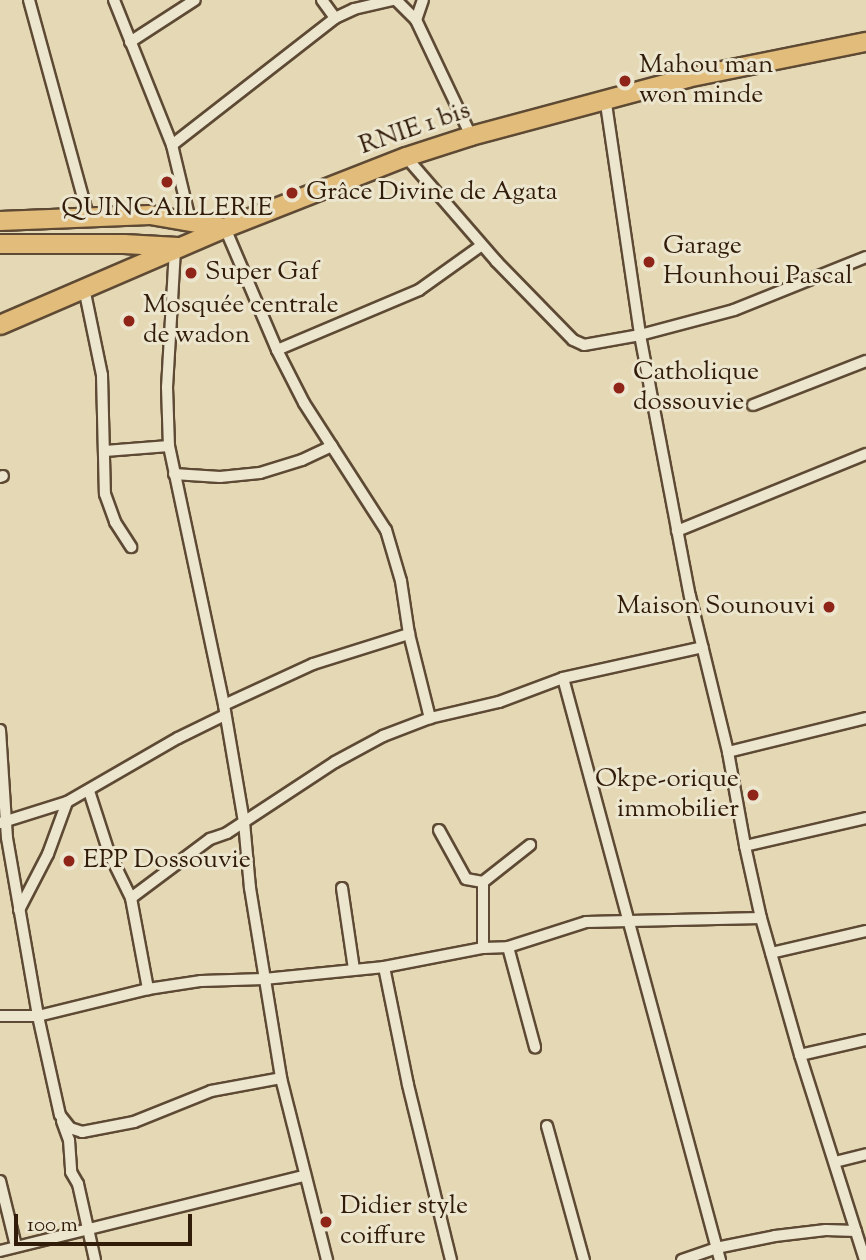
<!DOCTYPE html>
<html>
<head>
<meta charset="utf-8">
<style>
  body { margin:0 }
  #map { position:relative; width:866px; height:1260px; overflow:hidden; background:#e4d8b5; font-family:"Sorts Mill Goudy",serif }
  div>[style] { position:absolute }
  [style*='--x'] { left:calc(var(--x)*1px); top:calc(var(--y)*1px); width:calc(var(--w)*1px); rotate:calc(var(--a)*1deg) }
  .roads { filter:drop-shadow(2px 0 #5e4a34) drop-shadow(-2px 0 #5e4a34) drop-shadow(0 2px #5e4a34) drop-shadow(0 -2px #5e4a34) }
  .street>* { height:10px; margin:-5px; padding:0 5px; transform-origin:5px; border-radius:5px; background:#ede6cf }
  .primary>* { height:18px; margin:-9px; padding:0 9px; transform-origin:9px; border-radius:9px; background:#e2bc7a }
  .dots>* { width:19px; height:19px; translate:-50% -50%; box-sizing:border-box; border:4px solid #ede6cf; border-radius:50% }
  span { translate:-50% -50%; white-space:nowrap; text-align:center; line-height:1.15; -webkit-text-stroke:6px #ede6cf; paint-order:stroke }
  .poi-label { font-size:26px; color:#311b09 }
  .left { translate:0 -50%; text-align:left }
  .right { translate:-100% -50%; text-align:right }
  .street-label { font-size:26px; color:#311b09 }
  .scale { position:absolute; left:14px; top:1214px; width:178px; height:32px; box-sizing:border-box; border:4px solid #311b09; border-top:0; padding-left:9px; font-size:21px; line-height:24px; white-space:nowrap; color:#311b09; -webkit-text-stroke:5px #ede6cf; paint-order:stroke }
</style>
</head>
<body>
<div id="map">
  <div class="roads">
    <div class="street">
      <i style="--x:29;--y:0;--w:224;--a:74.7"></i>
      <i style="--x:114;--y:0;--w:156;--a:68.2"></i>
      <i style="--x:172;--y:145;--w:77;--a:76.5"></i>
      <i style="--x:322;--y:0;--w:22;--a:54"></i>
      <i style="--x:396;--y:0;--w:28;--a:45"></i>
      <i style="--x:416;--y:20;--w:128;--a:64.6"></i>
      <i style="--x:416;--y:20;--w:21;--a:-71"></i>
      <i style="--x:130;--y:42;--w:77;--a:-32.9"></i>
      <i style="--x:605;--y:97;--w:241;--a:81.6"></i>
      <i style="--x:640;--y:335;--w:266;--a:79.2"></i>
      <i style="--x:690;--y:596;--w:161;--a:76.3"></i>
      <i style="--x:728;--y:752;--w:96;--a:79.7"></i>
      <i style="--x:745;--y:846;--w:74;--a:77.5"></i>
      <i style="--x:761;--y:918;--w:142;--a:74.1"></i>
      <i style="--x:800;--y:1055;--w:215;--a:72.4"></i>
      <i style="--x:172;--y:145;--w:207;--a:-37.9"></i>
      <i style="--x:335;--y:18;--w:21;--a:-25"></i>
      <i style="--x:354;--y:9;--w:39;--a:-13"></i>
      <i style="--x:406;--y:157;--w:138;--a:49.1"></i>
      <i style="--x:496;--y:261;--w:110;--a:45.7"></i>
      <i style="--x:573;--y:340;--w:12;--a:24"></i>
      <i style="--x:584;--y:345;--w:57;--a:-10.1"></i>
      <i style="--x:640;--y:335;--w:97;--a:-14.9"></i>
      <i style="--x:734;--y:310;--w:142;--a:-21.9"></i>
      <i style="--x:225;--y:228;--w:133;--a:66.9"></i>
      <i style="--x:277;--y:350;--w:59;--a:63"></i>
      <i style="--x:304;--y:403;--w:151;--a:57.2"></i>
      <i style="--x:386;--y:530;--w:53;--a:73.6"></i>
      <i style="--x:401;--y:581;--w:54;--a:81.4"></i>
      <i style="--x:409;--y:634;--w:87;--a:76"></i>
      <i style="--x:175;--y:249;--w:138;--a:93.3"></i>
      <i style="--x:167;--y:387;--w:59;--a:88.1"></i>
      <i style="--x:169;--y:446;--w:265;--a:78"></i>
      <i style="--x:224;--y:705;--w:119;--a:80.3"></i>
      <i style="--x:244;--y:822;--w:66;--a:84.8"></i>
      <i style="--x:250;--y:888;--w:193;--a:80.7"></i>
      <i style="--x:281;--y:1078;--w:188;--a:75.8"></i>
      <i style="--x:84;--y:288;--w:89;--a:78.3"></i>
      <i style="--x:102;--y:375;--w:119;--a:88.6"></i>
      <i style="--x:105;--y:494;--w:30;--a:70"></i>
      <i style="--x:115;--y:522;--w:30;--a:57"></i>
      <i style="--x:277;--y:350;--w:154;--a:-22.9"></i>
      <i style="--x:419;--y:290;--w:77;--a:-35.5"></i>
      <i style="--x:753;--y:405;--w:121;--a:-21.3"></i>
      <i style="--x:105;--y:451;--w:64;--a:-4.5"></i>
      <i style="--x:174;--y:474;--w:46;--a:3.7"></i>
      <i style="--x:220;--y:477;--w:40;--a:-5.7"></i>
      <i style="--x:260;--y:473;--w:44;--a:-17.2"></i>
      <i style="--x:302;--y:460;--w:33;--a:-25"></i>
      <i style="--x:0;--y:477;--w:3;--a:-18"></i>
      <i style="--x:677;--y:531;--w:204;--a:-22.2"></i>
      <i style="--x:563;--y:678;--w:603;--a:74.9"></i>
      <i style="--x:224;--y:705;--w:98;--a:-24.7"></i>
      <i style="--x:313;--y:664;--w:101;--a:-17.4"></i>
      <i style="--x:0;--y:730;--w:108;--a:86.3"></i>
      <i style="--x:7;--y:838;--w:181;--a:80.1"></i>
      <i style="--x:38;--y:1016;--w:101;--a:77.5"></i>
      <i style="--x:60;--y:1115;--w:16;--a:52"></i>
      <i style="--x:70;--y:1128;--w:13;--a:18"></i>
      <i style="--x:82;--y:1132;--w:53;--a:-10.9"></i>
      <i style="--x:134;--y:1122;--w:83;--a:-21.9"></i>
      <i style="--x:211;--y:1091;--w:71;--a:-10.5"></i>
      <i style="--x:728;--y:752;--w:142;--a:-13.8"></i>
      <i style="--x:89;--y:791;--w:65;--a:72.1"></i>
      <i style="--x:109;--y:853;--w:50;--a:63.9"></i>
      <i style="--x:131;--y:898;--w:93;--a:79.4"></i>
      <i style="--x:0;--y:823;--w:70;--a:-17.4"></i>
      <i style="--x:67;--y:802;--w:128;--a:-30"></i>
      <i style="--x:178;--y:738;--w:52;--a:-26.1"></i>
      <i style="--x:439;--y:830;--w:56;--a:61.1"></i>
      <i style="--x:466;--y:879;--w:17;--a:10"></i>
      <i style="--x:745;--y:846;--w:124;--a:-13"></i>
      <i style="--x:342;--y:888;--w:82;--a:81.6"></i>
      <i style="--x:131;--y:898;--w:99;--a:-36.8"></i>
      <i style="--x:210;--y:839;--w:18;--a:-19"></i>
      <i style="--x:227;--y:833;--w:129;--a:-33.3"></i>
      <i style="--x:335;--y:762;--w:55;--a:-28.4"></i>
      <i style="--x:383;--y:736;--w:50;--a:-21"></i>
      <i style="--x:430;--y:718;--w:71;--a:-13.1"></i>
      <i style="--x:499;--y:702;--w:68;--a:-20.6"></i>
      <i style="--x:563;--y:678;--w:143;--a:-12.5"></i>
      <i style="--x:19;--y:910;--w:63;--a:-62.6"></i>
      <i style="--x:48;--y:854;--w:55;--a:-69.9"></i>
      <i style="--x:508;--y:947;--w:104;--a:74.9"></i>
      <i style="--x:483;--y:948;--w:66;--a:-90"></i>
      <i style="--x:483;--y:882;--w:60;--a:-38.2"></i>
      <i style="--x:771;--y:953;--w:98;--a:-13"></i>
      <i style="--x:384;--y:967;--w:120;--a:78.5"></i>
      <i style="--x:408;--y:1085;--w:180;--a:76.2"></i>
      <i style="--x:0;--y:1016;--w:38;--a:0"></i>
      <i style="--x:38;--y:1016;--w:113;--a:-13.8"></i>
      <i style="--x:148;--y:989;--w:54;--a:-8.6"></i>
      <i style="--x:201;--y:981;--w:63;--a:-1.8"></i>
      <i style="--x:264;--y:979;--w:121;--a:-5.7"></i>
      <i style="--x:384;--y:967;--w:101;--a:-10.9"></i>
      <i style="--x:483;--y:948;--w:25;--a:-2"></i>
      <i style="--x:508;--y:947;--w:82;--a:-17.8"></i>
      <i style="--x:586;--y:922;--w:175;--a:-1.3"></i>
      <i style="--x:800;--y:1055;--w:68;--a:-12.8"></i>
      <i style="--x:62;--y:1121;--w:20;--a:70"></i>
      <i style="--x:69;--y:1140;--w:32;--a:86"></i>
      <i style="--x:71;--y:1172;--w:14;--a:60"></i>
      <i style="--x:78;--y:1184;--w:78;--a:77.4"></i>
      <i style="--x:547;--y:1126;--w:139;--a:74.6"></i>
      <i style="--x:835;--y:1162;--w:32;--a:-14"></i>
      <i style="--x:0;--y:1181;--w:67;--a:76.2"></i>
      <i style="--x:0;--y:1251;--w:313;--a:-13.9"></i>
      <i style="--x:682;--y:1260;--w:36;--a:-19"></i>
      <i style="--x:716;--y:1248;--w:60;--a:-11.5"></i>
      <i style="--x:775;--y:1236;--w:51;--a:-6.7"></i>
      <i style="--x:826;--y:1230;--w:30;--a:2"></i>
    </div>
    <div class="primary">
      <i style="--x:0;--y:221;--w:150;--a:-2.3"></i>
      <i style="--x:150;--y:215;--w:76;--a:9.8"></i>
      <i style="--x:0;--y:244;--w:124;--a:0"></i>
      <i style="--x:124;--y:244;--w:54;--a:3.2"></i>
      <i style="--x:0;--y:325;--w:245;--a:-23.3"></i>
      <i style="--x:225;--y:228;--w:194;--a:-21.4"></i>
      <i style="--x:406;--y:157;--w:68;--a:-17.9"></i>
      <i style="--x:471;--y:136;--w:224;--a:-15"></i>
      <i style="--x:687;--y:78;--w:183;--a:-11.4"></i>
    </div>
  </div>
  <div class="dots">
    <i style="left:625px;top:81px;background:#8f2418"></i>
    <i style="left:167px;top:182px;background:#8f2418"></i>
    <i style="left:292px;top:193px;background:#8f2418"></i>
    <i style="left:649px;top:262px;background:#8f2418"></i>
    <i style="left:191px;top:273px;background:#8f2418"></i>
    <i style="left:129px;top:321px;background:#8f2418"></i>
    <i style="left:619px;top:388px;background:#8f2418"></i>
    <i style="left:829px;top:607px;background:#8f2418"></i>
    <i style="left:753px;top:795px;background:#8f2418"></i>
    <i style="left:69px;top:861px;background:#8f2418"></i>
    <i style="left:326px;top:1222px;background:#8f2418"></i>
  </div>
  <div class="poi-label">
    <span class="left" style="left:639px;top:81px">Mahou man<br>won minde</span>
    <span class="left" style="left:306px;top:193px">Grâce Divine de Agata</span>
    <span style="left:167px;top:209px">QUINCAILLERIE</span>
    <span class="left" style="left:663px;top:262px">Garage<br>Hounhoui Pascal</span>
    <span class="left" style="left:205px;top:273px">Super Gaf</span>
    <span class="left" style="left:143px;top:321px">Mosquée centrale<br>de wadon</span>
    <span class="left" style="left:633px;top:388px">Catholique<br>dossouvie</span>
    <span class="right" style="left:815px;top:607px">Maison Sounouvi</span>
    <span class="right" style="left:739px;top:795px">Okpe-orique<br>immobilier</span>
    <span class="left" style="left:83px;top:861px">EPP Dossouvie</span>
    <span class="left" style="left:340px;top:1222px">Didier style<br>coiffure</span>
  </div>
  <div class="street-label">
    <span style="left:415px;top:129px;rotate:-19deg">RNIE 1 bis</span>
  </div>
  <div class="scale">100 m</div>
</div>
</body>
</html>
